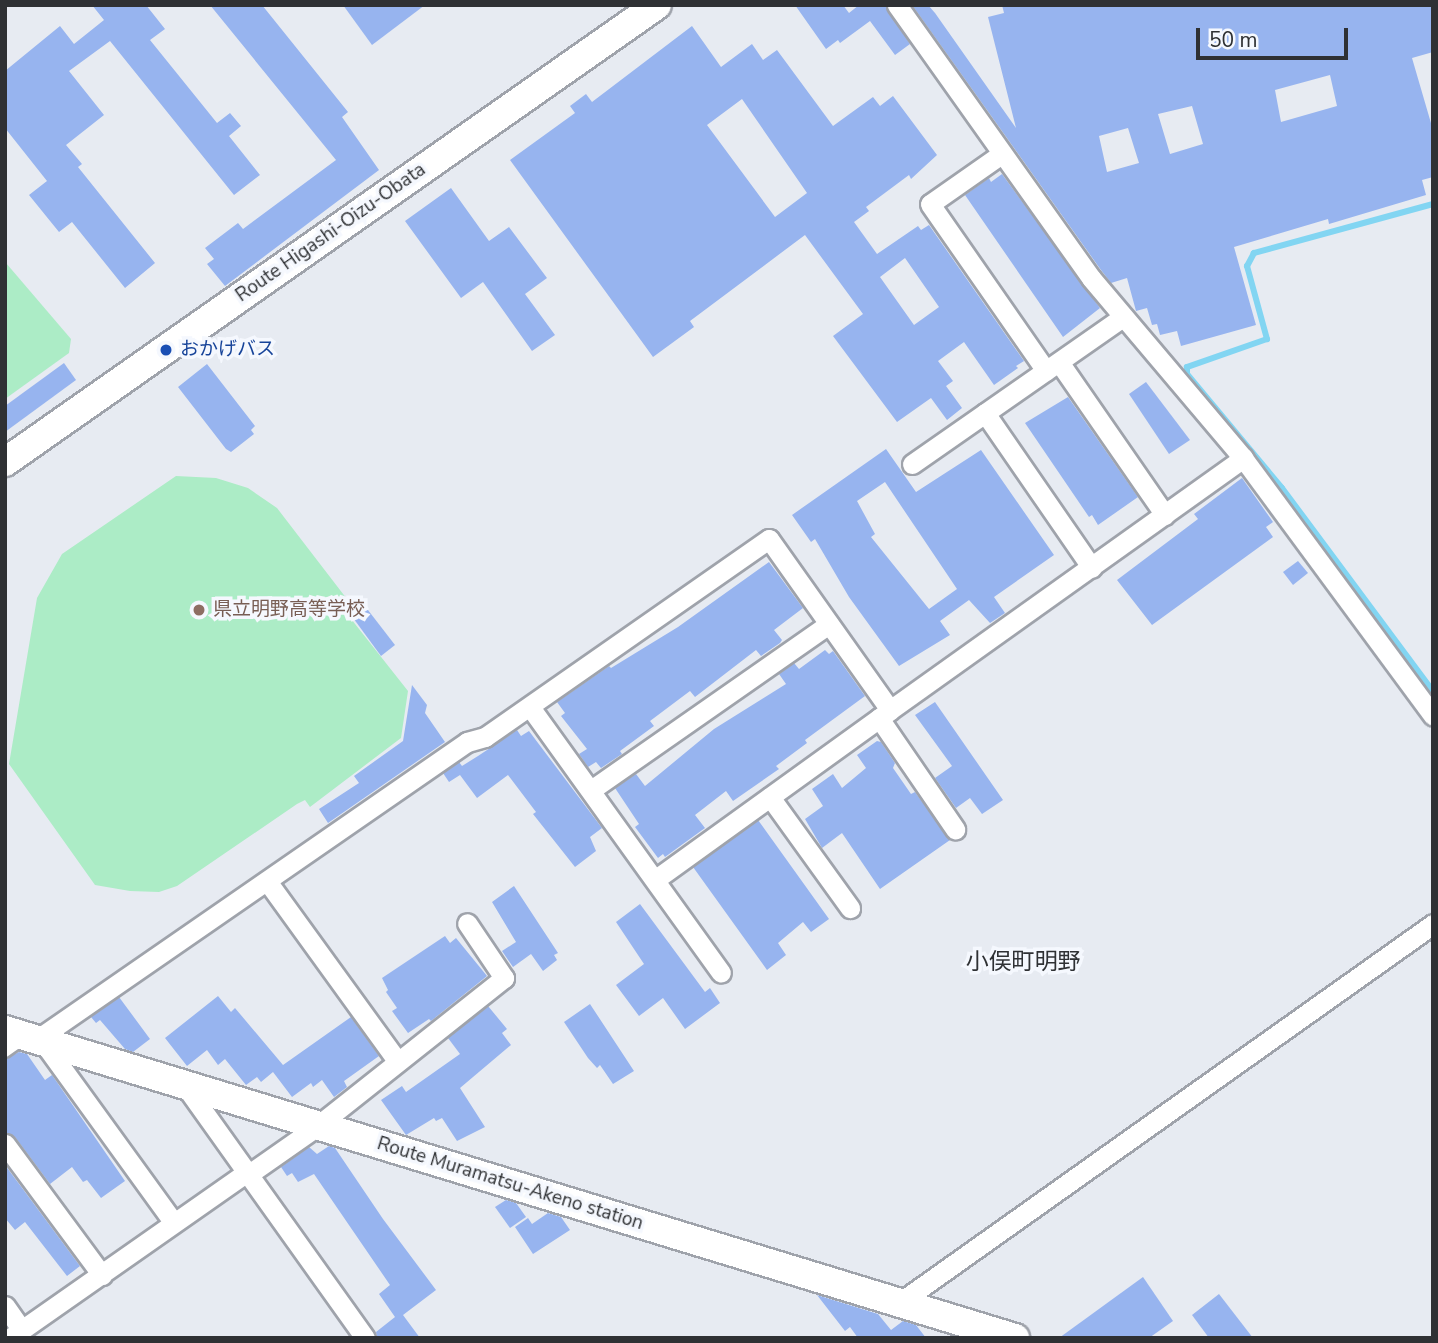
<!DOCTYPE html>
<html>
<head>
<meta charset="utf-8">
<style>
  body { margin:0 }
  #map { position:relative; width:1438px; height:1343px; overflow:hidden; background:#e7ebf2; font-family:"Nunito Sans","Noto Sans JP",sans-serif }
  div>[style] { position:absolute }
  [style*='--x'] { left:calc(var(--x)*1px); top:calc(var(--y)*1px); width:calc(var(--w)*1px); rotate:calc(var(--a)*1deg) }
  .green>* { inset:0; background:#acecc6 }
  .stream>* { height:6px; margin:-3px; padding:0 3px; transform-origin:3px; border-radius:3px; background:#82d5f2 }
  .building>* { inset:0; background:#97b4ef }
  .roads { filter:drop-shadow(2px 0 #9fa3ab) drop-shadow(-2px 0 #9fa3ab) drop-shadow(0 2px #9fa3ab) drop-shadow(0 -2px #9fa3ab) }
  .lane>* { height:10px; margin:-5px; padding:0 5px; transform-origin:5px; border-radius:5px; background:#fff }
  .street>* { height:19px; margin:-9.5px; padding:0 9.5px; transform-origin:9.5px; border-radius:9.5px; background:#fff }
  .secondary>* { height:28px; margin:-14px; padding:0 14px; transform-origin:14px; border-radius:14px; background:#fff }
  .dots>* { width:19px; height:19px; translate:-50% -50%; box-sizing:border-box; border:4px solid #f5f8fe; border-radius:50% }
  span { translate:-50% -50%; white-space:nowrap; text-align:center; line-height:1.15; -webkit-text-stroke:7px #f5f8fe; paint-order:stroke }
  .street-label { font-size:19px; color:#2f3134 }
  .transit-label { font-size:19px; color:#164399 }
  .left { translate:0 -50%; text-align:left }
  .education-label { font-size:19px; color:#785e54 }
  .quarter-label { font-size:23px; color:#2f3134 }
  .frame { position:absolute; inset:0; border:7px solid #2f3134; pointer-events:none }
  .scale { position:absolute; left:1196px; top:28px; width:152px; height:32px; box-sizing:border-box; border:4px solid #2f3134; border-top:0; padding-left:9px; font-size:21px; line-height:24px; white-space:nowrap; color:#2f3134; -webkit-text-stroke:5px #f5f8fe; paint-order:stroke }
</style>
</head>
<body>
<div id="map">
  <div class="green">
    <i style="clip-path:polygon(6px 263px,71px 339px,69px 353px,5px 399px)"></i>
    <i style="clip-path:polygon(176px 476px,216px 478px,248px 488px,277px 508px,350px 603px,344px 610px,408px 691px,401px 738px,310px 807px,305px 800px,297px 804px,177px 886px,159px 892px,130px 891px,95px 885px,9px 764px,37px 598px,62px 554px)"></i>
  </div>
  <div class="stream">
    <i style="--x:1433;--y:204;--w:186;--a:164.7"></i>
    <i style="--x:1254;--y:253;--w:15;--a:118"></i>
    <i style="--x:1247;--y:266;--w:76;--a:74.7"></i>
    <i style="--x:1267;--y:339;--w:85;--a:160.7"></i>
    <i style="--x:1187;--y:367;--w:7;--a:90"></i>
    <i style="--x:1187;--y:374;--w:148;--a:50.2"></i>
    <i style="--x:1282;--y:488;--w:253;--a:53.4"></i>
  </div>
  <div class="building">
    <i style="clip-path:polygon(92px 5px,146px 5px,165px 29px,150px 40px,217px 123px,230px 113px,241px 126px,229px 136px,260px 175px,234px 195px,110px 41px,69px 71px,104px 115px,66px 145px,82px 164px,78px 167px,155px 263px,125px 288px,72px 222px,59px 232px,29px 195px,47px 181px,5px 128px,5px 71px,60px 26px,74px 44px,104px 20px)"></i>
    <i style="clip-path:polygon(210px 5px,262px 5px,348px 112px,342px 117px,379px 170px,225px 286px,207px 264px,214px 259px,205px 248px,238px 223px,243px 229px,336px 160px)"></i>
    <i style="clip-path:polygon(343px 5px,425px 5px,372px 45px)"></i>
    <i style="clip-path:polygon(795px 5px,843px 5px,849px 13px,859px 5px,885px 5px,910px 44px,895px 55px,870px 21px,840px 43px,838px 40px,826px 49px)"></i>
    <i style="clip-path:polygon(evenodd,912px 5px,928px 5px,935px 13px,1016px 128px,988px 17px,1004px 13px,1002px 5px,1433px 5px,1433px 52px,1412px 58px,1433px 130px,1433px 177px,1422px 180px,1426px 195px,1329px 224px,1328px 219px,1234px 247px,1256px 325px,1181px 346px,1177px 331px,1160px 335px,1157px 324px,1152px 325px,1147px 308px,1136px 311px,1127px 278px,1111px 283px,1101px 270px,912px 5px,1330px 75px,1337px 106px,1281px 122px,1275px 90px,1330px 75px,912px 5px,1192px 106px,1203px 144px,1170px 154px,1158px 114px,1192px 106px,912px 5px,1128px 128px,1139px 163px,1107px 172px,1099px 136px,1128px 128px)"></i>
    <i style="clip-path:polygon(evenodd,692px 26px,721px 67px,752px 44px,763px 60px,777px 50px,833px 126px,873px 97px,880px 106px,893px 96px,937px 155px,911px 179px,909px 175px,866px 207px,869px 211px,854px 222px,877px 254px,918px 226px,921px 230px,929px 225px,1024px 361px,1016px 366px,1018px 368px,994px 385px,964px 342px,938px 361px,953px 381px,946px 386px,962px 408px,947px 420px,931px 398px,897px 422px,833px 336px,863px 314px,805px 235px,690px 321px,694px 327px,653px 357px,510px 160px,575px 113px,570px 106px,586px 94px,592px 102px,692px 26px,742px 99px,807px 193px,775px 217px,707px 125px,742px 99px,692px 26px,905px 258px,939px 307px,914px 325px,880px 277px,905px 258px)"></i>
    <i style="clip-path:polygon(1002px 174px,1100px 308px,1063px 337px,965px 195px,989px 178px,991px 182px)"></i>
    <i style="clip-path:polygon(451px 188px,489px 241px,509px 227px,547px 278px,525px 294px,555px 335px,532px 351px,483px 282px,461px 298px,405px 221px)"></i>
    <i style="clip-path:polygon(64px 363px,76px 380px,5px 432px,5px 406px)"></i>
    <i style="clip-path:polygon(207px 364px,255px 426px,251px 430px,254px 434px,231px 452px,226px 449px,178px 387px)"></i>
    <i style="clip-path:polygon(1146px 382px,1190px 440px,1169px 454px,1129px 394px)"></i>
    <i style="clip-path:polygon(1068px 397px,1138px 497px,1098px 525px,1092px 515px,1089px 517px,1025px 423px)"></i>
    <i style="clip-path:polygon(evenodd,886px 449px,916px 492px,981px 450px,1054px 555px,994px 597px,1005px 613px,990px 623px,969px 600px,940px 621px,950px 635px,899px 666px,849px 597px,815px 539px,811px 542px,792px 515px,886px 449px,885px 482px,957px 589px,929px 609px,871px 537px,875px 534px,857px 501px,885px 482px)"></i>
    <i style="clip-path:polygon(1242px 478px,1273px 522px,1266px 527px,1273px 537px,1152px 625px,1117px 580px,1198px 519px,1194px 514px)"></i>
    <i style="clip-path:polygon(1298px 561px,1308px 573px,1293px 585px,1283px 572px)"></i>
    <i style="clip-path:polygon(769px 562px,803px 608px,774px 630px,782px 640px,780px 643px,761px 656px,756px 650px,695px 697px,690px 691px,650px 721px,654px 726px,620px 751px,622px 754px,601px 768px,596px 762px,588px 767px,579px 754px,587px 749px,561px 716px,565px 713px,557px 702px,609px 666px,611px 668px,678px 627px)"></i>
    <i style="clip-path:polygon(361px 601px,395px 645px,381px 656px,348px 611px)"></i>
    <i style="clip-path:polygon(825px 650px,829px 654px,833px 651px,865px 696px,805px 740px,807px 743px,776px 766px,779px 769px,733px 801px,726px 791px,695px 815px,705px 828px,665px 857px,663px 854px,658px 858px,635px 827px,639px 824px,615px 788px,636px 774px,645px 786px,714px 729px,786px 684px,779px 674px,794px 663px,799px 669px)"></i>
    <i style="clip-path:polygon(412px 685px,427px 705px,425px 713px,445px 742px,328px 823px,319px 809px,359px 783px,354px 776px,403px 741px)"></i>
    <i style="clip-path:polygon(935px 702px,1003px 800px,982px 814px,970px 798px,956px 808px,935px 778px,952px 766px,915px 715px)"></i>
    <i style="clip-path:polygon(517px 730px,521px 736px,529px 731px,602px 828px,590px 837px,596px 851px,575px 867px,533px 814px,536px 812px,508px 775px,477px 798px,460px 775px,449px 782px,443px 773px,459px 762px,462px 766px,478px 756px)"></i>
    <i style="clip-path:polygon(877px 741px,881px 742px,895px 763px,893px 768px,911px 794px,915px 792px,950px 840px,880px 889px,842px 833px,822px 848px,805px 819px,823px 806px,812px 789px,833px 774px,842px 788px,866px 768px,857px 755px)"></i>
    <i style="clip-path:polygon(758px 820px,829px 919px,811px 932px,803px 922px,778px 943px,786px 955px,767px 970px,693px 867px)"></i>
    <i style="clip-path:polygon(514px 886px,558px 953px,554px 955px,557px 960px,543px 971px,531px 954px,513px 967px,502px 951px,516px 942px,492px 902px)"></i>
    <i style="clip-path:polygon(640px 904px,705px 992px,710px 988px,720px 1003px,685px 1029px,663px 998px,639px 1016px,616px 985px,644px 964px,616px 922px)"></i>
    <i style="clip-path:polygon(445px 936px,450px 943px,456px 938px,487px 976px,431px 1021px,429px 1019px,408px 1033px,392px 1011px,397px 1008px,386px 992px,388px 990px,382px 978px)"></i>
    <i style="clip-path:polygon(218px 996px,231px 1012px,235px 1008px,283px 1065px,351px 1017px,379px 1056px,344px 1081px,347px 1087px,334px 1097px,322px 1080px,313px 1087px,311px 1083px,292px 1097px,273px 1072px,261px 1082px,257px 1077px,246px 1085px,225px 1059px,218px 1065px,207px 1050px,187px 1066px,165px 1038px)"></i>
    <i style="clip-path:polygon(119px 997px,150px 1039px,133px 1052px,125px 1049px,100px 1020px,96px 1023px,91px 1017px)"></i>
    <i style="clip-path:polygon(590px 1004px,634px 1071px,613px 1084px,600px 1065px,597px 1068px,588px 1058px,564px 1022px)"></i>
    <i style="clip-path:polygon(488px 1006px,507px 1029px,502px 1033px,511px 1045px,460px 1088px,485px 1127px,457px 1141px,442px 1118px,436px 1121px,434px 1118px,406px 1135px,381px 1100px,402px 1086px,406px 1092px,460px 1054px,448px 1038px)"></i>
    <i style="clip-path:polygon(19px 1052px,27px 1054px,45px 1080px,52px 1075px,125px 1181px,101px 1198px,87px 1180px,83px 1182px,72px 1167px,50px 1184px,15px 1137px,5px 1132px,5px 1059px)"></i>
    <i style="clip-path:polygon(329px 1146px,335px 1148px,383px 1219px,436px 1290px,403px 1315px,420px 1338px,377px 1338px,376px 1332px,395px 1317px,379px 1294px,390px 1285px,314px 1174px,298px 1182px,292px 1173px,287px 1176px,281px 1167px,309px 1147px,317px 1154px)"></i>
    <i style="clip-path:polygon(5px 1165px,80px 1266px,67px 1276px,25px 1222px,15px 1230px,5px 1218px)"></i>
    <i style="clip-path:polygon(506px 1200px,516px 1203px,526px 1217px,510px 1228px,495px 1207px)"></i>
    <i style="clip-path:polygon(548px 1213px,561px 1217px,570px 1230px,533px 1254px,515px 1227px,528px 1218px,532px 1224px)"></i>
    <i style="clip-path:polygon(1143px 1277px,1173px 1321px,1149px 1338px,1059px 1338px)"></i>
    <i style="clip-path:polygon(1219px 1294px,1253px 1338px,1209px 1338px,1192px 1315px)"></i>
    <i style="clip-path:polygon(817px 1295px,878px 1314px,891px 1330px,903px 1321px,916px 1325px,926px 1338px,858px 1338px,850px 1327px,845px 1331px)"></i>
  </div>
  <div class="roads">
    <div class="lane">
      <i style="--x:5;--y:1052;--w:21;--a:-35"></i>
    </div>
    <div class="street">
      <i style="--x:897;--y:5;--w:335;--a:54.6"></i>
      <i style="--x:1091;--y:278;--w:236;--a:49.8"></i>
      <i style="--x:1243;--y:458;--w:320;--a:53.6"></i>
      <i style="--x:1000;--y:155;--w:85;--a:145"></i>
      <i style="--x:930;--y:204;--w:203;--a:55.2"></i>
      <i style="--x:1059;--y:362;--w:186;--a:55.3"></i>
      <i style="--x:985;--y:413;--w:188;--a:55.4"></i>
      <i style="--x:912;--y:464;--w:257;--a:-34.9"></i>
      <i style="--x:530;--y:707;--w:327;--a:54.3"></i>
      <i style="--x:879;--y:718;--w:135;--a:55.6"></i>
      <i style="--x:591;--y:790;--w:290;--a:-34.9"></i>
      <i style="--x:770;--y:797;--w:137;--a:54.2"></i>
      <i style="--x:656;--y:879;--w:289;--a:-35.8"></i>
      <i style="--x:267;--y:881;--w:223;--a:54.1"></i>
      <i style="--x:36;--y:1040;--w:524;--a:-34.66"></i>
      <i style="--x:467;--y:742;--w:19;--a:-16"></i>
      <i style="--x:485;--y:737;--w:346;--a:-34.9"></i>
      <i style="--x:769;--y:539;--w:209;--a:54.7"></i>
      <i style="--x:890;--y:710;--w:434;--a:-35.5"></i>
      <i style="--x:43;--y:1042;--w:223;--a:54.1"></i>
      <i style="--x:186;--y:1087;--w:308;--a:54.5"></i>
      <i style="--x:5;--y:1144;--w:163;--a:53.5"></i>
      <i style="--x:249;--y:1174;--w:82;--a:-35"></i>
      <i style="--x:316;--y:1127;--w:240;--a:-38.4"></i>
      <i style="--x:504;--y:978;--w:66;--a:-123.9"></i>
      <i style="--x:899;--y:1303;--w:655;--a:-35.36"></i>
      <i style="--x:5;--y:1306;--w:29;--a:55"></i>
      <i style="--x:10;--y:1338;--w:289;--a:-35"></i>
    </div>
    <div class="secondary">
      <i style="--x:5;--y:462;--w:796;--a:-35.03"></i>
      <i style="--x:5;--y:1030;--w:1056;--a:16.96"></i>
    </div>
  </div>
  <div class="dots">
    <i style="left:166px;top:350px;background:#1a4fb4"></i>
    <i style="left:199px;top:610px;background:#8d6e63"></i>
  </div>
  <div class="street-label">
    <span style="left:331px;top:233px;rotate:-35deg">Route Higashi-Oizu-Obata</span>
    <span style="left:510px;top:1184px;rotate:17deg">Route Muramatsu-Akeno station</span>
  </div>
  <div class="transit-label">
    <span class="left" style="left:180px;top:350px">おかげバス</span>
  </div>
  <div class="education-label">
    <span class="left" style="left:213px;top:610px">県立明野高等学校</span>
  </div>
  <div class="quarter-label">
    <span style="left:1023px;top:962px">小俣町明野</span>
  </div>
  <div class="frame"></div>
  <div class="scale">50 m</div>
</div>
</body>
</html>
